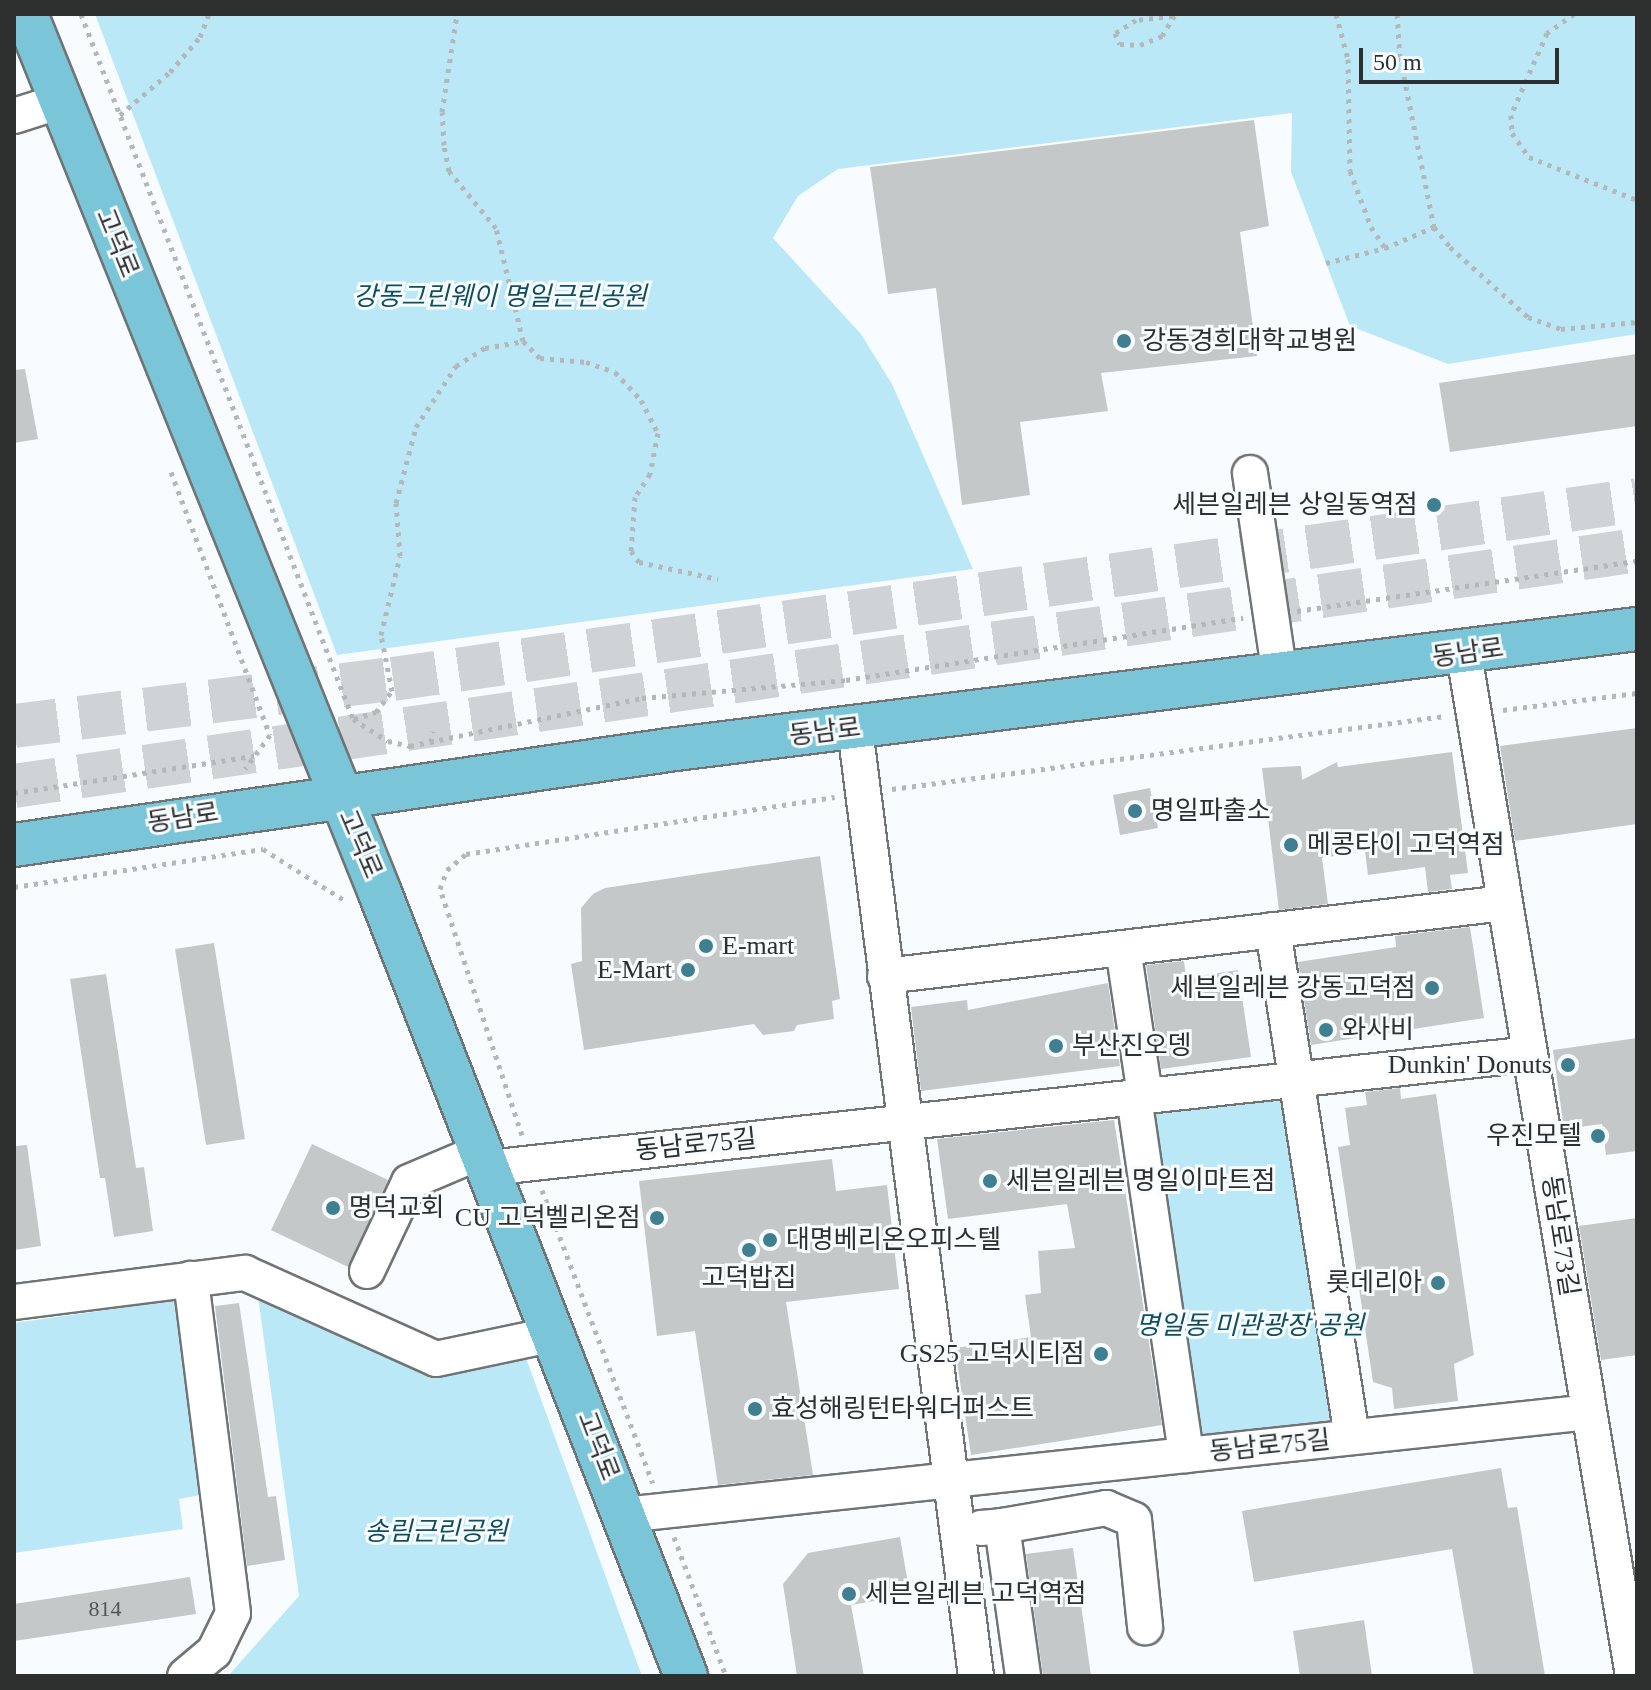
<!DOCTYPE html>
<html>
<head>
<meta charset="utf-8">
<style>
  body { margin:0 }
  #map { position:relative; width:1651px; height:1690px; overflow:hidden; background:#f8fcfe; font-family:"Times New Roman","Noto Sans KR",serif }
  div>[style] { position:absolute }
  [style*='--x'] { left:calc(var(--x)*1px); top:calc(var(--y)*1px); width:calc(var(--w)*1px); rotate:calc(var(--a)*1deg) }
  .green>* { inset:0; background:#bbe8f7 }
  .building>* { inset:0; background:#c4c8c9 }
  .highway-tunnel>* { height:44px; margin-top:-22px; transform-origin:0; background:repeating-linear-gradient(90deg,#d0d3d5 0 44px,transparent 0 66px) }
  .path>* { height:5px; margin-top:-2.5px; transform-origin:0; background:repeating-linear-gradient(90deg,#b5b8ba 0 4px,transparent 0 10px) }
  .roads { filter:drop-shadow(2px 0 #707475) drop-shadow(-2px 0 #707475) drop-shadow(0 2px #707475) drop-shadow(0 -2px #707475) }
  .minor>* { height:34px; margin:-17px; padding:0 17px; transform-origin:17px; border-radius:17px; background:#fff }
  .major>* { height:42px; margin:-21px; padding:0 21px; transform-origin:21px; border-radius:21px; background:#7ac6d8 }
  .dots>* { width:22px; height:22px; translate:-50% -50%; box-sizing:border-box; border:4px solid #f8fcfe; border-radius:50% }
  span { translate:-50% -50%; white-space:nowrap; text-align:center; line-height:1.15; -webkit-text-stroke:6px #f8fcfe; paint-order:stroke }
  .number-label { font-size:22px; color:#545556 }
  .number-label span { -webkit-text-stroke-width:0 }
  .street-label { font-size:26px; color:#2e2f2f }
  .park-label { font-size:26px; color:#104f5f; font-style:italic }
  .poi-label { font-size:26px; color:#2e2f2f }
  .left { translate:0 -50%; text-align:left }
  .right { translate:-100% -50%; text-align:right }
  .frame { position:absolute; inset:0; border:16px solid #2e2f2f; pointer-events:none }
  .scale { position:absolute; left:1359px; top:48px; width:200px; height:36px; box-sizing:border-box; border:4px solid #2e2f2f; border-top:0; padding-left:10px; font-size:24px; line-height:28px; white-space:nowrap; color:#2e2f2f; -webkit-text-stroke:6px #f8fcfe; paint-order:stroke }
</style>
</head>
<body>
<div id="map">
  <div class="green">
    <i style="clip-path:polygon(95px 14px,1637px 14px,1637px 334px,1448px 364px,1350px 326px,1291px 172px,1292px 113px,838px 169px,798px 196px,773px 238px,861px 334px,892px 384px,973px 569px,337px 655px)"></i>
    <i style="clip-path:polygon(1288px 1091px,1339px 1428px,1195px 1446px,1145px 1107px)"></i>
    <i style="clip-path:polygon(258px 1296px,430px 1378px,526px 1358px,642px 1676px,228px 1676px,299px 1596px)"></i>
    <i style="clip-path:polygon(178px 1300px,206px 1494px,179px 1499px,183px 1529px,14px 1553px,14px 1323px)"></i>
  </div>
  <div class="building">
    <i style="clip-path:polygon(1254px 120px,1269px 226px,1240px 232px,1257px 356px,1101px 373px,1108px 411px,1020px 422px,1030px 495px,962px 505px,936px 288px,888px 294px,870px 167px)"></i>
    <i style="clip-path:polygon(1637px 354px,1637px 426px,1450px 452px,1439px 383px)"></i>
    <i style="clip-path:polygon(25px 369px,38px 439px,14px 443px,14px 370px)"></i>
    <i style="clip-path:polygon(1637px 728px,1637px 824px,1515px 841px,1500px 746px)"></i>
    <i style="clip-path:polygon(1452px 752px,1468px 873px,1450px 875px,1452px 889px,1428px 892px,1425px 867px,1368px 875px,1365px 851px,1322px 858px,1328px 904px,1279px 910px,1262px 768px,1301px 766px,1302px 780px,1337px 762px,1338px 767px)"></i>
    <i style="clip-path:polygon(1150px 788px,1158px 828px,1120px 835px,1113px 795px)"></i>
    <i style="clip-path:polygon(820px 856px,840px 999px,832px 1001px,834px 1019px,797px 1025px,794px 1031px,763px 1035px,754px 1024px,584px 1050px,571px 964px,582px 961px,581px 908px,593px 894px,605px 888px)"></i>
    <i style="clip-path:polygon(1470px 927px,1484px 1018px,1311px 1045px,1298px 962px,1396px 947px,1395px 936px)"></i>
    <i style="clip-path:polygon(214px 943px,245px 1139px,206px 1145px,175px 949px)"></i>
    <i style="clip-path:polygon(1184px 961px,1186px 978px,1238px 970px,1251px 1057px,1161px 1069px,1146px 965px)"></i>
    <i style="clip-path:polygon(106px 974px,136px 1168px,144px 1167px,153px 1231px,114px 1237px,105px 1178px,100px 1178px,70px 979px)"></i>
    <i style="clip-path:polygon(1108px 983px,1120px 1066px,921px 1091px,911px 1007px,967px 1000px,968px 1010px)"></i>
    <i style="clip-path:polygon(1637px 1038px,1637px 1151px,1606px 1155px,1602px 1124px,1564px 1129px,1553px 1050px)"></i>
    <i style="clip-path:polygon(1400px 1088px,1401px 1099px,1436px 1094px,1474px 1355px,1454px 1364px,1458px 1401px,1394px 1409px,1392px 1388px,1373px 1382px,1338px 1147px,1350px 1145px,1345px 1108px,1367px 1105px,1365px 1092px)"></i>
    <i style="clip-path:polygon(1114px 1120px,1162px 1425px,971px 1455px,955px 1348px,1031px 1337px,1025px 1295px,1041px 1293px,1038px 1251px,1075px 1248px,1067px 1204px,948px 1219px,937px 1139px)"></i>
    <i style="clip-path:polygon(312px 1144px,388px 1180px,348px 1267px,271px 1230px)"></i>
    <i style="clip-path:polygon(27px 1145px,41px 1246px,14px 1250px,14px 1146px)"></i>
    <i style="clip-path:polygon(832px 1159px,836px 1191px,887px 1185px,899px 1289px,786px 1302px,813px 1475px,718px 1485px,695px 1331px,657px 1336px,639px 1181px)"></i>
    <i style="clip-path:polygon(1637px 1218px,1637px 1355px,1601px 1360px,1579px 1226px)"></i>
    <i style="clip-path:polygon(239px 1303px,268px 1497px,276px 1496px,285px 1560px,247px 1566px,215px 1306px)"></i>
    <i style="clip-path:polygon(1501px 1468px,1508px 1508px,1517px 1507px,1545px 1676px,1474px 1676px,1452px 1549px,1254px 1582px,1242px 1511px)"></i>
    <i style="clip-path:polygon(900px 1537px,910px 1595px,851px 1605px,864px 1676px,797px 1676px,783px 1584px,808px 1553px)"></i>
    <i style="clip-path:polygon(1073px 1548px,1091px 1676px,1043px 1676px,1026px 1554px)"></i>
    <i style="clip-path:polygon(190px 1577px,196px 1614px,14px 1641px,14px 1604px)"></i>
    <i style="clip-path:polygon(1364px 1620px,1372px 1676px,1300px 1676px,1293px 1631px)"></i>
  </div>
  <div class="highway-tunnel">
    <i style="--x:14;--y:726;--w:382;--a:-7.1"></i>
    <i style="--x:393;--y:679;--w:1257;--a:-8.19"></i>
    <i style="--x:14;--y:786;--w:1640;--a:-8.27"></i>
  </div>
  <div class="path">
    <i style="--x:81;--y:14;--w:756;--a:68.9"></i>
    <i style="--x:353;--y:719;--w:41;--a:32.2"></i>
    <i style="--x:388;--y:741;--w:23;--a:13"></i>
    <i style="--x:410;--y:746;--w:237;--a:-11.7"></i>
    <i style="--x:642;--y:698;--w:205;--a:-5"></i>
    <i style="--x:846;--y:680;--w:402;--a:-8.9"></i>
    <i style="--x:1336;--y:14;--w:47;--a:75.1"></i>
    <i style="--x:1348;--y:59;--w:112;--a:89"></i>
    <i style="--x:1350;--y:171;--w:60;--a:69.4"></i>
    <i style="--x:1371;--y:227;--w:25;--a:56"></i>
    <i style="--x:1385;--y:248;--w:53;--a:-23.2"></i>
    <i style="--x:1397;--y:14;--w:43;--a:86"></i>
    <i style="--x:1400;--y:57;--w:173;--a:78.7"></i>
    <i style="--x:1434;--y:227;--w:26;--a:51"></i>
    <i style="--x:1450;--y:247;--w:105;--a:41.9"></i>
    <i style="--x:1528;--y:317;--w:35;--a:20"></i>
    <i style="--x:1561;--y:329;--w:76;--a:-5.3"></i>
    <i style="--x:1574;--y:14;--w:33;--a:145"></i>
    <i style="--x:1547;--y:33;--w:90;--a:113.7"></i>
    <i style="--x:1511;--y:115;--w:18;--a:87"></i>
    <i style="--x:1512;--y:133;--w:29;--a:55"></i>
    <i style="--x:1529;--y:157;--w:116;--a:21.7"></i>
    <i style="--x:1173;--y:16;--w:37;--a:174"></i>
    <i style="--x:1136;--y:20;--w:25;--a:148"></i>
    <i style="--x:1115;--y:33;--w:12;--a:66"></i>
    <i style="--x:1120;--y:44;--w:20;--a:3"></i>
    <i style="--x:1140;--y:45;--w:24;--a:-22"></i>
    <i style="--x:1162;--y:36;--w:26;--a:-59"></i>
    <i style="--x:120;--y:115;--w:66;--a:-40.7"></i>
    <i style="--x:170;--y:72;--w:46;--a:-49.4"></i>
    <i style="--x:200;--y:37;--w:25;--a:-69"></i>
    <i style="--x:1326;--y:263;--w:61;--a:-14.3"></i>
    <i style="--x:523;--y:341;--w:24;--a:45"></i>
    <i style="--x:540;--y:358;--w:46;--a:5"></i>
    <i style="--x:586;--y:362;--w:31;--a:19"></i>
    <i style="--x:615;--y:372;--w:38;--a:47"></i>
    <i style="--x:641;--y:400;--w:37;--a:63"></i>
    <i style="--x:658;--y:433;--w:42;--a:101"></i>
    <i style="--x:650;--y:474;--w:27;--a:123"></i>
    <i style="--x:635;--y:497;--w:54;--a:94.2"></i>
    <i style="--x:631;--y:551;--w:14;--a:54"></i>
    <i style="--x:639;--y:562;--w:81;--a:12.1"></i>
    <i style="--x:171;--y:472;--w:281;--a:69.4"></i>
    <i style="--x:270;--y:735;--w:42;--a:126.3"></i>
    <i style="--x:1297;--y:611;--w:344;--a:-8.4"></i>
    <i style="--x:1503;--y:710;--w:135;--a:-7.2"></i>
    <i style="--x:354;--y:719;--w:23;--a:-18"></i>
    <i style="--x:376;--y:712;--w:26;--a:-53"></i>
    <i style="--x:392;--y:691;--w:57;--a:-101.1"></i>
    <i style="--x:381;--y:635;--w:81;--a:-76.5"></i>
    <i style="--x:400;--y:556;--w:53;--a:-94.3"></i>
    <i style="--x:396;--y:503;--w:79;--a:-75.3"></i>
    <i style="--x:416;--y:427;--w:73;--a:-56.7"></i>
    <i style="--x:456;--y:366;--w:34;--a:-32"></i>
    <i style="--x:485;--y:348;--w:39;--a:-10"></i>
    <i style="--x:523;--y:341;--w:116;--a:-103.4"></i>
    <i style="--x:496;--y:228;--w:74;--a:-129.5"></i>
    <i style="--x:449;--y:171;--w:26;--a:-101"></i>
    <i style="--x:444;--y:145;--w:33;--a:-93"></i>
    <i style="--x:442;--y:112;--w:99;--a:-81.3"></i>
    <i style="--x:431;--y:742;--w:11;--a:-80"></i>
    <i style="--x:892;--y:789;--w:558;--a:-7.52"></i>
    <i style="--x:14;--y:793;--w:243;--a:-8.8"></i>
    <i style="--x:14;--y:887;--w:252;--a:-8.7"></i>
    <i style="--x:263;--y:849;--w:99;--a:32.2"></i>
    <i style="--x:522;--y:1135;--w:259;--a:-108.4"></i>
    <i style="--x:440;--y:889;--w:20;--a:-70"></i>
    <i style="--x:447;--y:870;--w:25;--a:-40"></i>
    <i style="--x:466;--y:854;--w:373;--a:-8.8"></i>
    <i style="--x:542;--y:1190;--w:313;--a:69.3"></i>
    <i style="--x:674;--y:1537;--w:148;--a:69.5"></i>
  </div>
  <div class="roads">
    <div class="minor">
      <i style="--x:14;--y:116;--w:49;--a:-17.7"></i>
      <i style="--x:1250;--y:473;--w:206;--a:81.6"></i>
      <i style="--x:1464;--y:654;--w:1036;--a:80.61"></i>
      <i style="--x:855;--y:729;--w:955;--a:82.72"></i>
      <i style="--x:1273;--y:930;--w:513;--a:81.14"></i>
      <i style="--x:1123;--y:948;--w:149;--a:81.5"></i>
      <i style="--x:885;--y:976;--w:624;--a:-6.72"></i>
      <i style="--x:1134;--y:1097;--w:362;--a:81.7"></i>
      <i style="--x:488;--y:1168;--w:1048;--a:-6.24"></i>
      <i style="--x:367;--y:1271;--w:98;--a:-64.7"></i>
      <i style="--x:409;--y:1182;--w:79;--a:-23"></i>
      <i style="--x:14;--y:1302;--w:233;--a:-7.2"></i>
      <i style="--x:245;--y:1273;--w:209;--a:24.2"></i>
      <i style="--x:436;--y:1359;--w:122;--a:-11.9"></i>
      <i style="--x:624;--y:1515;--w:970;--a:-6.09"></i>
      <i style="--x:1002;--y:1526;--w:106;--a:-9.8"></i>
      <i style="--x:1106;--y:1508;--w:30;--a:23"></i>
      <i style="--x:1134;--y:1520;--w:108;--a:84.1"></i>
      <i style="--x:981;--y:1528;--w:21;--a:-5"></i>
      <i style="--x:1002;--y:1526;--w:151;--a:82"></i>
      <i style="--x:185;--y:1676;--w:38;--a:-40"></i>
      <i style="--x:214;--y:1652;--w:43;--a:-64"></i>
      <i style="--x:233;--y:1613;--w:337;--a:-97.2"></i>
    </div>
    <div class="major">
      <i style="--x:26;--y:14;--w:948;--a:68.06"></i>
      <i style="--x:380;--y:893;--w:841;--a:68.65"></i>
      <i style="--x:14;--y:845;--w:661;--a:-8.26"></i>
      <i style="--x:668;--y:750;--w:977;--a:-7.12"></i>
    </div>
  </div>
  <div class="dots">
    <i style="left:1124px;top:341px;background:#3e7f92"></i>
    <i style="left:1434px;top:505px;background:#3e7f92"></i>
    <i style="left:1135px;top:811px;background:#3e7f92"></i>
    <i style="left:1291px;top:845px;background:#3e7f92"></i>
    <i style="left:706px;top:946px;background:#3e7f92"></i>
    <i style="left:688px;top:970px;background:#3e7f92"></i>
    <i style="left:1432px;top:988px;background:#3e7f92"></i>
    <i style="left:1326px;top:1030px;background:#3e7f92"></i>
    <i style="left:1056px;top:1046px;background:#3e7f92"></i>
    <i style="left:1568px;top:1065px;background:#3e7f92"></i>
    <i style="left:1598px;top:1136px;background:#3e7f92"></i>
    <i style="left:990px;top:1181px;background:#3e7f92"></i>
    <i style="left:333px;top:1208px;background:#3e7f92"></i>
    <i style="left:657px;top:1218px;background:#3e7f92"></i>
    <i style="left:770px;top:1240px;background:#3e7f92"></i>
    <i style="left:749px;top:1250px;background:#3e7f92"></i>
    <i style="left:1438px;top:1283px;background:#3e7f92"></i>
    <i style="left:1101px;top:1354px;background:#3e7f92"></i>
    <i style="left:755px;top:1409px;background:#3e7f92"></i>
    <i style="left:849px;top:1594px;background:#3e7f92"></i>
  </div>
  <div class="number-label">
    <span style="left:105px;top:1609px">814</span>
  </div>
  <div class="street-label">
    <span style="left:117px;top:243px;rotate:68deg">고덕로</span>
    <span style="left:1468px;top:653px;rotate:-8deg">동남로</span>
    <span style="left:825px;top:732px;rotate:-7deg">동남로</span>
    <span style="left:183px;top:818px;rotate:-9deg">동남로</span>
    <span style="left:360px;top:844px;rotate:67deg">고덕로</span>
    <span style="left:696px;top:1145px;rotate:-6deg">동남로75길</span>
    <span style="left:1560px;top:1236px;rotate:81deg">동남로73길</span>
    <span style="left:598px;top:1446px;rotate:69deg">고덕로</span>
    <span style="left:1270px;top:1446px;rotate:-6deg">동남로75길</span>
  </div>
  <div class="park-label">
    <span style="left:500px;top:297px">강동그린웨이 명일근린공원</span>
    <span style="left:1250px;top:1326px">명일동 미관광장 공원</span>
    <span style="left:436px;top:1532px">송림근린공원</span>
  </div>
  <div class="poi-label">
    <span class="left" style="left:1142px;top:341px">강동경희대학교병원</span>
    <span class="right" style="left:1418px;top:505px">세븐일레븐 상일동역점</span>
    <span class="left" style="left:1151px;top:811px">명일파출소</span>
    <span class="left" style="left:1307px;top:845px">메콩타이 고덕역점</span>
    <span class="left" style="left:722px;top:946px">E-mart</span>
    <span class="right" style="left:672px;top:970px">E-Mart</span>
    <span class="right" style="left:1416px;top:988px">세븐일레븐 강동고덕점</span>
    <span class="left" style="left:1342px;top:1030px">와사비</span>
    <span class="left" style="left:1072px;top:1046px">부산진오뎅</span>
    <span class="right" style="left:1552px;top:1065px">Dunkin' Donuts</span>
    <span class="right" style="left:1582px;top:1136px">우진모텔</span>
    <span class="left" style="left:1006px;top:1181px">세븐일레븐 명일이마트점</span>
    <span class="left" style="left:349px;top:1208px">명덕교회</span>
    <span class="right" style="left:641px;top:1218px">CU 고덕벨리온점</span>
    <span class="left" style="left:786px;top:1240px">대명베리온오피스텔</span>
    <span style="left:749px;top:1278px">고덕밥집</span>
    <span class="right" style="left:1422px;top:1283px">롯데리아</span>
    <span class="right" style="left:1085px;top:1354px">GS25 고덕시티점</span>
    <span class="left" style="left:771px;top:1409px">효성해링턴타워더퍼스트</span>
    <span class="left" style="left:865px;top:1594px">세븐일레븐 고덕역점</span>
  </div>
  <div class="frame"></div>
  <div class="scale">50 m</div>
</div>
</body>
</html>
